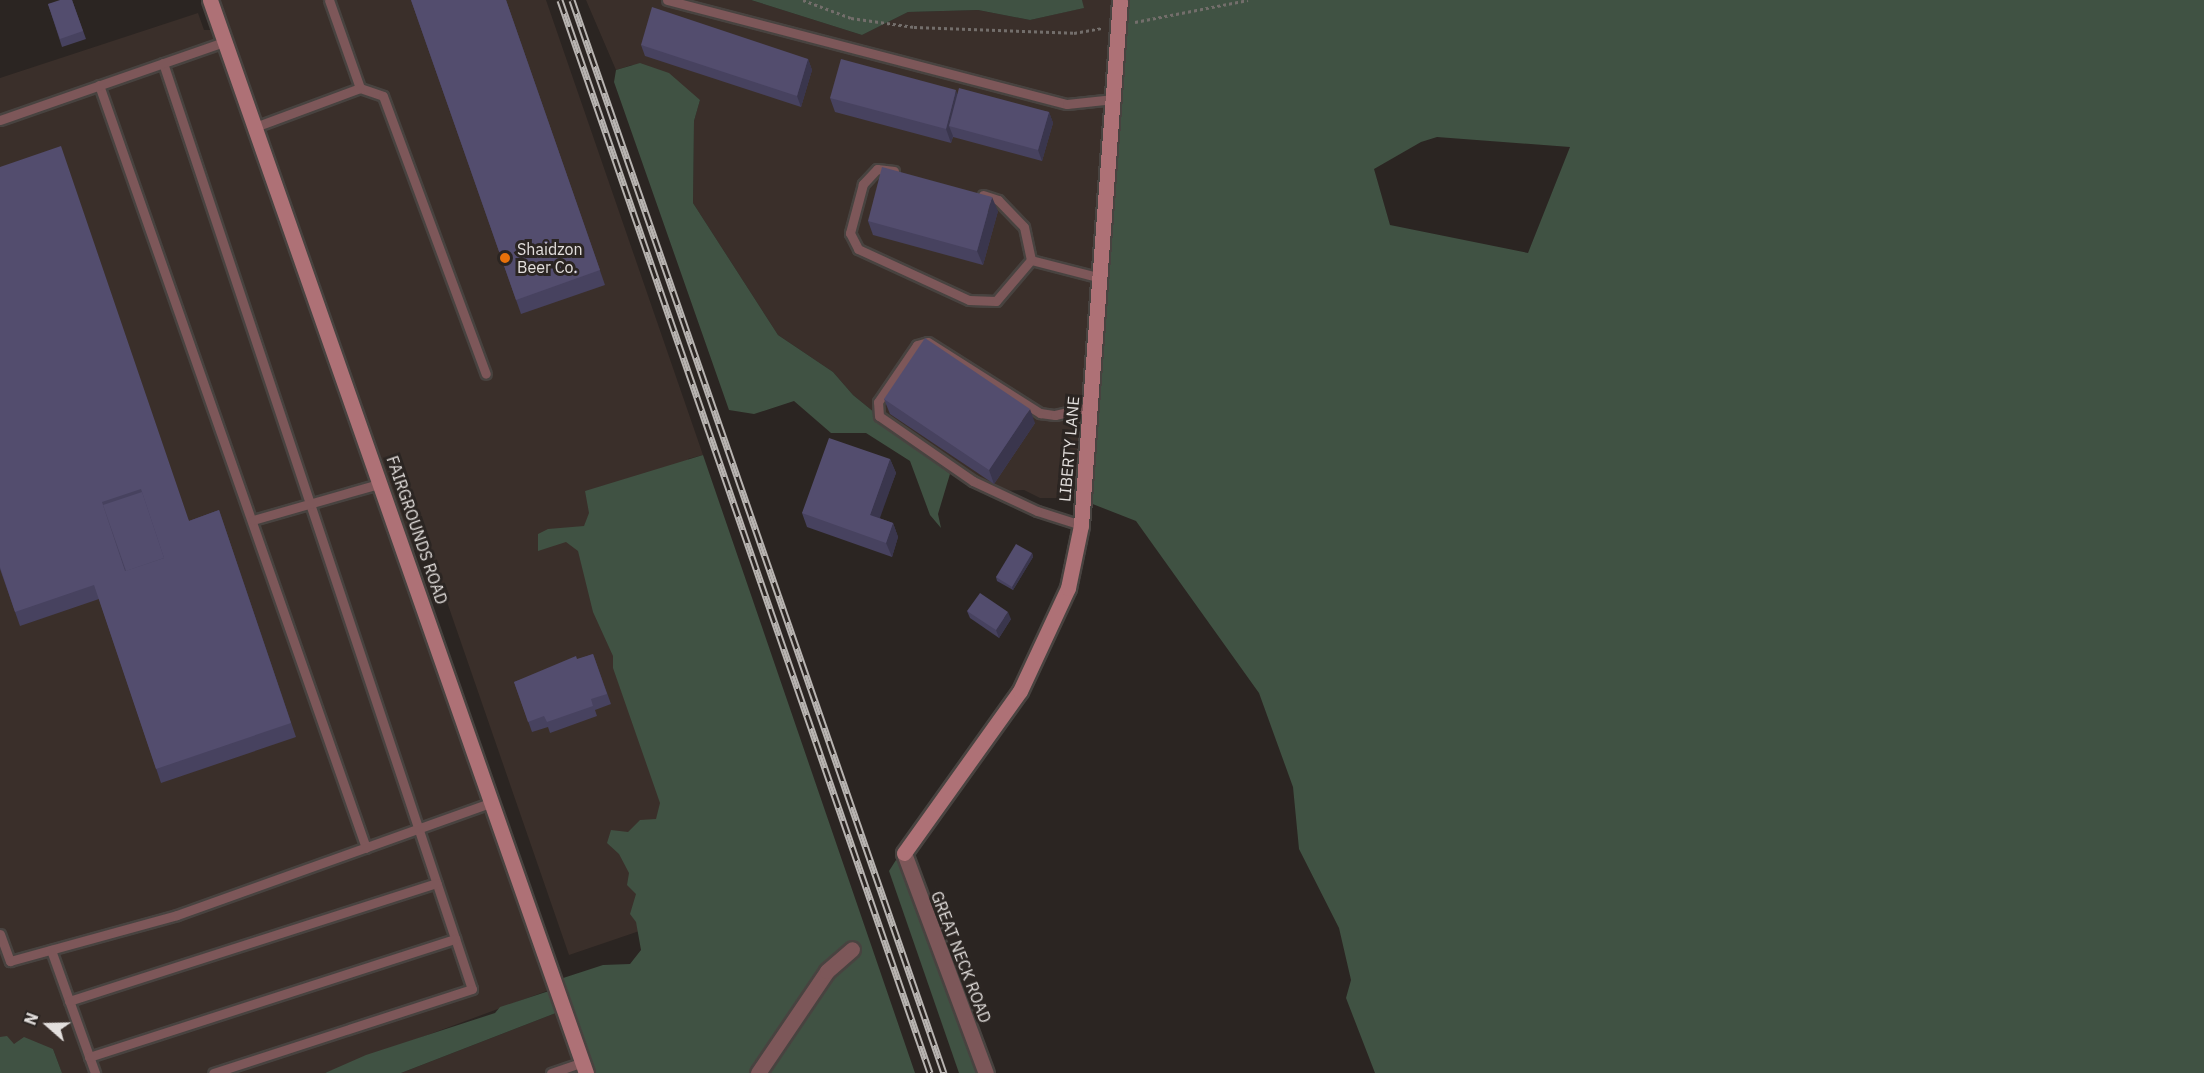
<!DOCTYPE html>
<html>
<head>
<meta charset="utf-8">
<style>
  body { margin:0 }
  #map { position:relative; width:2204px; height:1073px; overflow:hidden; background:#2b2522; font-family:"IBM Plex Sans",sans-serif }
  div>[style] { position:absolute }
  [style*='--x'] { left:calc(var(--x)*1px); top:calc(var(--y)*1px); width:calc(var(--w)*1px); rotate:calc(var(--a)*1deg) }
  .built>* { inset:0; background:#3a2f2a }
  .green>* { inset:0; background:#405243 }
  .path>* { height:3px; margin-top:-1.5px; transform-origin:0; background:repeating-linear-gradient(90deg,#736e6b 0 3px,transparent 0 6px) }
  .roads { filter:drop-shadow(2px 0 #484340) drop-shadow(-2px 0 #484340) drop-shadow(0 2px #484340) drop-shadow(0 -2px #484340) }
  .lane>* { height:9px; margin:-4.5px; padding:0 4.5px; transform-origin:4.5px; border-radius:4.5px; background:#7d5759 }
  .street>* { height:15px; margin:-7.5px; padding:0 7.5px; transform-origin:7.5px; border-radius:7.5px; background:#7d5759 }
  .secondary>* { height:15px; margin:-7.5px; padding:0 7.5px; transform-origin:7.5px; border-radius:7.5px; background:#ae7176 }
  .rail>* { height:7px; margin-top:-3.5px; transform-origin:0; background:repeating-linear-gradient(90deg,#2b2522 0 14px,#b8b4b1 0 28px); box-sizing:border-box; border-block:2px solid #b8b4b1 }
  .wall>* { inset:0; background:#47425f }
  .shaded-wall>* { inset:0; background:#3a364d }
  .building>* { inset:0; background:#534d6e }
  .dots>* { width:16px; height:16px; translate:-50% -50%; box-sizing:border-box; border:3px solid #2b2522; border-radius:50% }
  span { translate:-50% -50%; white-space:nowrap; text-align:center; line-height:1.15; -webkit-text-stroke:6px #2b2522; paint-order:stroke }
  .poi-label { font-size:16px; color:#e3dfdd }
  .left { translate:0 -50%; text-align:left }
  .street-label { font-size:16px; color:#e3dfdd }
  .north { position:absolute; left:18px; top:995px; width:60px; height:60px; -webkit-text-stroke:4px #2b2522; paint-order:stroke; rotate:290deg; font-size:16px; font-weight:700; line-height:24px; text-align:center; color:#e3dfdd }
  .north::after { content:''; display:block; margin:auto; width:21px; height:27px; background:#e3dfdd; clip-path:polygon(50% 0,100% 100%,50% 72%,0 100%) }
</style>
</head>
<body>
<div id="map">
  <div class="built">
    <i style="clip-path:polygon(213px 0,546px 0,703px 455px,688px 459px,701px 910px,569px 955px,427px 544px,407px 554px,552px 989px,325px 1073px,62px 1073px,53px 1049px,14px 1045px,0 1037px,0 78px,198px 13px,204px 30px,222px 30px)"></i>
    <i style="clip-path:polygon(586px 0,751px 0,862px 35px,908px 12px,978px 10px,1030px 20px,1083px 8px,1082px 0,1119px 0,1080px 498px,1040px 498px,1024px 490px,1000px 491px,950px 474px,853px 395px,833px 372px,778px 335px,693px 203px,694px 121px,700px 100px,632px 65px,616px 70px)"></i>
    <i style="clip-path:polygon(561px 1011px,584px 1073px,401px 1073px)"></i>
  </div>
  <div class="green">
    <i style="clip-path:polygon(751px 0,1082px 0,1084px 8px,1030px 20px,978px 10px,908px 12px,862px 35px)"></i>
    <i style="clip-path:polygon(evenodd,1119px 0,2204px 0,2204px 1073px,1375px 1073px,1346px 998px,1351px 980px,1339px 928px,1299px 849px,1293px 787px,1259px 693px,1136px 521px,1090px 503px,1119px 0,1437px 137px,1570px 147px,1528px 253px,1390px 225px,1374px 169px,1421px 142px,1437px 137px)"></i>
    <i style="clip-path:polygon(640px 63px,669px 73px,700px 100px,694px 121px,693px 203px,778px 335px,833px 372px,853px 395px,950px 474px,938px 514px,941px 528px,930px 515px,910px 461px,866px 433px,831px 433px,794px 401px,754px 414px,729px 410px,614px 82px,616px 70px)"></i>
    <i style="clip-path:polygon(703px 455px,915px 1073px,584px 1073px,561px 1011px,401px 1073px,325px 1073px,366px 1055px,495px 1013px,500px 1007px,552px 990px,554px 981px,603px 965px,630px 964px,641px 950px,636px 922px,630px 914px,636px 894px,627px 885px,629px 873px,619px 854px,607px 843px,611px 830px,628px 832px,640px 820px,656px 819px,660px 803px,613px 668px,613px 656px,593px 612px,578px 551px,566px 542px,538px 551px,538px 534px,548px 529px,584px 526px,589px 513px,585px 491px)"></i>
    <i style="clip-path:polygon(896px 860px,906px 865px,984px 1073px,959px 1073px,889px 871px)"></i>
    <i style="clip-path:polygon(7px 1036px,14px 1044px,24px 1037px,53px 1049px,62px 1073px,0 1073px,0 1037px)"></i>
  </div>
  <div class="path">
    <i style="--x:803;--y:0;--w:51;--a:20.6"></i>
    <i style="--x:851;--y:18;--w:64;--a:8.1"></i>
    <i style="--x:914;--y:27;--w:160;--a:2.1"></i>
    <i style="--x:1074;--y:33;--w:28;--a:-10"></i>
    <i style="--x:1135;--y:22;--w:115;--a:-11"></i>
  </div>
  <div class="roads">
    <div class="lane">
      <i style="--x:667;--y:0;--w:413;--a:14.6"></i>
      <i style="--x:1067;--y:104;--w:47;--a:-6.1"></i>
      <i style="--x:163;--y:63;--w:976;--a:71.55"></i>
      <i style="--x:472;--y:989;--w:272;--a:162"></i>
      <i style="--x:99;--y:85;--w:808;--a:70.71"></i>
      <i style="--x:360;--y:88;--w:24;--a:19"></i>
      <i style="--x:383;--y:96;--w:296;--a:69.7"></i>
      <i style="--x:0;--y:120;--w:237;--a:-19.2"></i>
      <i style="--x:255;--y:127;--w:112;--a:-20.4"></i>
      <i style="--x:360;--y:88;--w:93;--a:-109.4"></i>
      <i style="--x:894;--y:171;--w:17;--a:-173"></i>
      <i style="--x:877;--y:169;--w:21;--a:133"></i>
      <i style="--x:863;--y:184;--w:51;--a:104.9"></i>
      <i style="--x:850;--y:233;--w:18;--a:63"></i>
      <i style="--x:858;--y:249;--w:122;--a:24.7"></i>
      <i style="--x:969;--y:300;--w:27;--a:2"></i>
      <i style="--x:996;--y:301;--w:54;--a:-49.5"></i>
      <i style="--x:1031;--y:260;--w:72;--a:14.4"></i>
      <i style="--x:983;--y:195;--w:16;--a:18"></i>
      <i style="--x:998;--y:200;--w:37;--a:46"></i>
      <i style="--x:1024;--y:227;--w:34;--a:78"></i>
      <i style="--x:253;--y:520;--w:134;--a:-16"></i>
      <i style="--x:1081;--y:525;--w:46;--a:-162.3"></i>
      <i style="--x:1037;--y:511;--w:71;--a:-154.9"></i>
      <i style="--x:973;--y:481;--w:114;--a:-145.3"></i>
      <i style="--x:879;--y:416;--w:14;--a:-94"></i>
      <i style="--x:878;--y:402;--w:69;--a:-55.6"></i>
      <i style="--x:917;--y:345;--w:11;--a:-15"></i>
      <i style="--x:928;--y:342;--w:133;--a:32.4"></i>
      <i style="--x:1040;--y:413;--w:15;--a:8"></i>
      <i style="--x:1055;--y:415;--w:37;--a:-13"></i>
      <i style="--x:0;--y:934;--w:29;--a:70"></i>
      <i style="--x:10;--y:961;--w:173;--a:-15.4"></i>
      <i style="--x:177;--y:915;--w:336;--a:-19.7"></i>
      <i style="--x:51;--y:950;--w:131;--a:70.3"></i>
      <i style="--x:69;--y:1001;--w:386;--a:-17.8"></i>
      <i style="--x:89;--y:1057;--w:385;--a:-17.9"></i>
      <i style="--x:551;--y:1073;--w:34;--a:-19"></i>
    </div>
    <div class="street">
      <i style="--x:904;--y:853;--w:235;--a:69.6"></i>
      <i style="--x:758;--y:1073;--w:123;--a:-55.9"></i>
      <i style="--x:827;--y:971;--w:33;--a:-41"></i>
    </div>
    <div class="secondary">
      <i style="--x:210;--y:0;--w:1137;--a:70.69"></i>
      <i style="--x:904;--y:853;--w:199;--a:-54.4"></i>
      <i style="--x:1020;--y:691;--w:114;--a:-65"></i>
      <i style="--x:1068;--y:588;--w:64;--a:-78.3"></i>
      <i style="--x:1081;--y:525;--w:526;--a:-85.75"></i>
    </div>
  </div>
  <div class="rail">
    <i style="--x:560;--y:0;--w:1135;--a:70.97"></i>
    <i style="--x:572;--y:0;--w:1136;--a:70.88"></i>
  </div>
  <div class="wall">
    <i style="clip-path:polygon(72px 0,86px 39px,62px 47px,48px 4px)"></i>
    <i style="clip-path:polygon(411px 0,506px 0,605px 285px,521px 314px)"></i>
    <i style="clip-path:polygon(641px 45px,808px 59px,812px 70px,801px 107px,645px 56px)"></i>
    <i style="clip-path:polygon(957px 94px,1049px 112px,1053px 123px,1042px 161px,953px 137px,951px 143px,835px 112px,830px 98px)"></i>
    <i style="clip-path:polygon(0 167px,189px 521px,219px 510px,296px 737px,161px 783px,99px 599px,20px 626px,0 569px)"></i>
    <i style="clip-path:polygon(998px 211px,983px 265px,873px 235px,868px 221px)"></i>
    <i style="clip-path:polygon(884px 399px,1035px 423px,994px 484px,890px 414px)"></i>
    <i style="clip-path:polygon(890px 459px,896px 473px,879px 518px,893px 523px,898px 537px,892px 557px,807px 527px,802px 513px)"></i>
    <i style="clip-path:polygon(1032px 553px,1033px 557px,1013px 590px,997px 581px,996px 577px)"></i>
    <i style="clip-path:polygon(967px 611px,1011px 619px,999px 638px,970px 618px)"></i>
    <i style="clip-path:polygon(593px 654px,611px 704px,595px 710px,597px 716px,550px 733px,548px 727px,532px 732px,514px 682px)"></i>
  </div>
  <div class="shaded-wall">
    <i style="clip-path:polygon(808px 59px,812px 70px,801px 107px,797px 96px)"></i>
    <i style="clip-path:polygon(956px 90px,961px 105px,949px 126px,953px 136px,951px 143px,946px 129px)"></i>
    <i style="clip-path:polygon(1049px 112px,1053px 123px,1042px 161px,1038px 150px)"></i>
    <i style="clip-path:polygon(992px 197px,998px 211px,983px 265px,977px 251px)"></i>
    <i style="clip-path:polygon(1030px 409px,1035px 423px,994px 484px,989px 470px)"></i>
    <i style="clip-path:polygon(890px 459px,896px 473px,876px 529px,870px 515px)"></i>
    <i style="clip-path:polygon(893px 523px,898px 537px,892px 557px,886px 543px)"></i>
    <i style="clip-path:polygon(1032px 553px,1033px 557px,1013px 590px,1012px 587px)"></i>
    <i style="clip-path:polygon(1008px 612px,1011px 619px,999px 638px,996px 630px)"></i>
  </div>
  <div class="building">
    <i style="clip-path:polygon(60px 0,72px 0,83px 31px,60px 39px,48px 4px)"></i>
    <i style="clip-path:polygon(411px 0,506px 0,600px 270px,516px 300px)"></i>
    <i style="clip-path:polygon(652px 7px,808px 59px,797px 96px,641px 45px)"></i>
    <i style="clip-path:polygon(841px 59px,956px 90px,946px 129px,830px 98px)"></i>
    <i style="clip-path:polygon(959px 88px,1049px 112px,1038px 150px,949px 126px)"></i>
    <i style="clip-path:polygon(evenodd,61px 146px,189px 521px,219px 510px,291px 723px,156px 769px,94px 585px,15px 612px,0 567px,0 167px,61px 146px,141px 489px,164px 558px,125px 571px,102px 502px,141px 489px)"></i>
    <i style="clip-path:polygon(882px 167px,992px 197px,977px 251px,868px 221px)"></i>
    <i style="clip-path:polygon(925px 338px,1030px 409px,989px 470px,884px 399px)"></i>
    <i style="clip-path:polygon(829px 438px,890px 459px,870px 515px,893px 523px,886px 543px,802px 513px)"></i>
    <i style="clip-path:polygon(142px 492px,164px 558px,126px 571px,103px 505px)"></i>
    <i style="clip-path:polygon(1016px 544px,1032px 553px,1012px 587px,996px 577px)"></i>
    <i style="clip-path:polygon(980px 593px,1008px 612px,996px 630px,967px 611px)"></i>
    <i style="clip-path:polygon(593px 654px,607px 694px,591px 699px,593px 706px,547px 722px,544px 716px,528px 722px,514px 682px,576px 656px,577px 659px)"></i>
  </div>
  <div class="dots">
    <i style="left:505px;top:258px;background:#e8710a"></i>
  </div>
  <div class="poi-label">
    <span class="left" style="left:517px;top:258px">Shaidzon<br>Beer Co.</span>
  </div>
  <div class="street-label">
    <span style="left:1069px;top:449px;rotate:-85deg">LIBERTY LANE</span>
    <span style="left:417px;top:530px;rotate:71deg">FAIRGROUNDS ROAD</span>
    <span style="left:961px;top:957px;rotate:69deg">GREAT NECK ROAD</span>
  </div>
  <div class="north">N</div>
</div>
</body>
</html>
